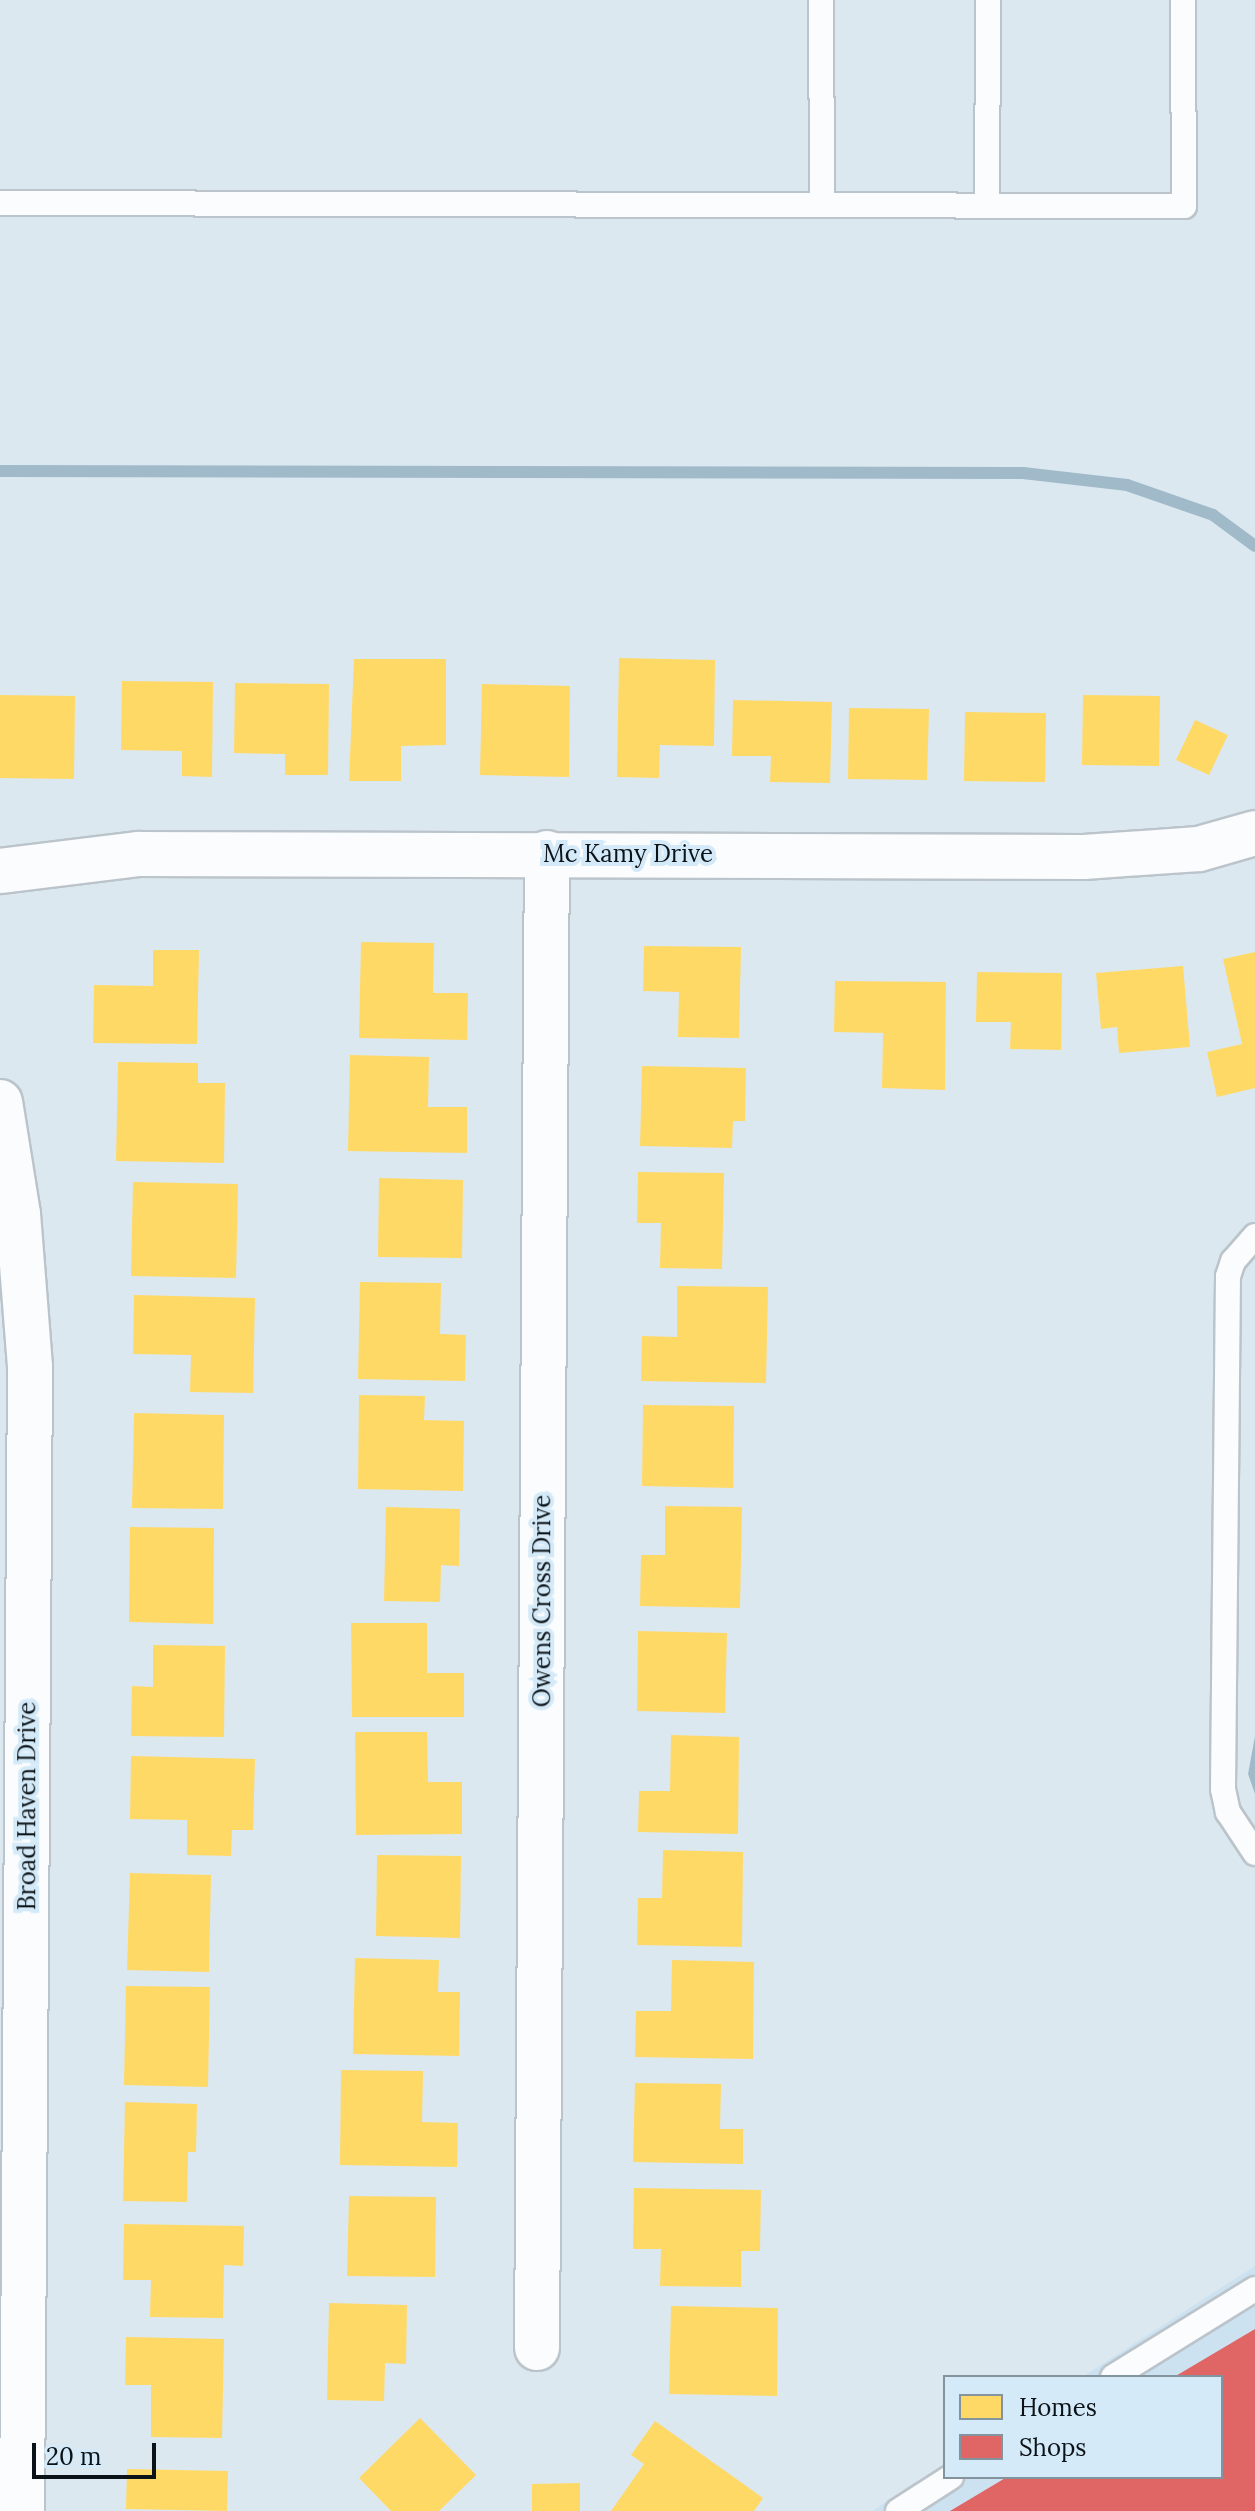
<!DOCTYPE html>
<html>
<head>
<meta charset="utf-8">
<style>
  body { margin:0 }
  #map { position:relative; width:1255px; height:2511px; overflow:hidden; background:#dce8f0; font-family:Lora,serif }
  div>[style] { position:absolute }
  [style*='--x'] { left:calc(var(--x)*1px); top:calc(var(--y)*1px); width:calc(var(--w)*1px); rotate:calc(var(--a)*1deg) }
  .built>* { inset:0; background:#cde2f1 }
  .water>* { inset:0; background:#a0baca }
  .homes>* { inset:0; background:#ffd966 }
  .shops>* { inset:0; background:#e06666 }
  .stream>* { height:12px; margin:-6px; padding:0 6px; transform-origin:6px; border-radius:6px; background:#a0baca }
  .roads { filter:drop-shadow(2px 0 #bbc4ca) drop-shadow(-2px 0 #bbc4ca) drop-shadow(0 2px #bbc4ca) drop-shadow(0 -2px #bbc4ca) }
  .service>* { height:24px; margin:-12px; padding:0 12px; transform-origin:12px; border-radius:12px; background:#fafcfd }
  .minor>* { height:44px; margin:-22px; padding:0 22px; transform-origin:22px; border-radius:22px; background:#fafcfd }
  span { translate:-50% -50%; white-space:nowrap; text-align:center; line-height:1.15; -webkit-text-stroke:8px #d4eaf8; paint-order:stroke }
  .street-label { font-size:24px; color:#0c1318 }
  .legend { position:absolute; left:943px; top:2375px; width:280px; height:104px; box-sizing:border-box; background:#d4eaf8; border:2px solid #84949e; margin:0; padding:10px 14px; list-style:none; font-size:24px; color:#0c1318 }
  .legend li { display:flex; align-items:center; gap:16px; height:40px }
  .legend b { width:40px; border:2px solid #84949e }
  .scale { position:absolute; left:32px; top:2443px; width:124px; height:36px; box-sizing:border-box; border:4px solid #0c1318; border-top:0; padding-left:10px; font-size:24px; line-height:28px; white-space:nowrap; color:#0c1318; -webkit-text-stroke:6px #d4eaf8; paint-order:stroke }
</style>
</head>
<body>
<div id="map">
  <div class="built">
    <i style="clip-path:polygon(1255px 2266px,1255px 2511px,872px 2511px,945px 2464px,945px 2477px,1221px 2477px,1221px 2377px,1082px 2377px)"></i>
  </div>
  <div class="water">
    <i style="clip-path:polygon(1255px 1736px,1255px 1794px,1248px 1774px)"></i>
  </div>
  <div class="homes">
    <i style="clip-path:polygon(619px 658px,715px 660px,714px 746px,660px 745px,659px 778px,617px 777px)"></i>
    <i style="clip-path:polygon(354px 659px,446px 659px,446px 745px,401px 746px,401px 781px,349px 781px)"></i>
    <i style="clip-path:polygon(122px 681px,213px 682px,212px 777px,182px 776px,182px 751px,121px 750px)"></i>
    <i style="clip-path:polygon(235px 683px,329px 684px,328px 775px,285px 775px,285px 754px,234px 753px)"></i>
    <i style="clip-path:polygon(482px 684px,570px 686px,569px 777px,480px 775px)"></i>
    <i style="clip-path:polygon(0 695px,75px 696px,74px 779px,0 778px)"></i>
    <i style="clip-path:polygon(1083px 695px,1160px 696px,1159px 766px,1082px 765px)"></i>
    <i style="clip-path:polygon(733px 700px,832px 702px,830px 783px,770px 782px,771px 756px,732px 756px)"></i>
    <i style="clip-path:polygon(849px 708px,929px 709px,927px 780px,848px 779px)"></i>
    <i style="clip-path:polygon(965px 712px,1046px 713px,1045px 782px,964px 781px)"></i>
    <i style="clip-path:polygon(1195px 720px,1228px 735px,1209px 775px,1176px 760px)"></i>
    <i style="clip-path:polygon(361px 942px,434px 943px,433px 993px,468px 993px,467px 1040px,359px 1038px)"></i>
    <i style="clip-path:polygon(644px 946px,741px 947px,739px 1038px,678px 1037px,679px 992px,643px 991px)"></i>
    <i style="clip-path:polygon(153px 950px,199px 950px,197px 1044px,93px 1043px,94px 985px,153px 986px)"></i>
    <i style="clip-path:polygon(1255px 952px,1255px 1088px,1217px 1097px,1207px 1052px,1242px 1044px,1223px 959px)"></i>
    <i style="clip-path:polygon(1183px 966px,1190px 1047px,1119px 1053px,1117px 1027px,1101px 1029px,1096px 973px)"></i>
    <i style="clip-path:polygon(977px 972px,1062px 973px,1061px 1050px,1010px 1049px,1011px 1022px,976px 1022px)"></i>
    <i style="clip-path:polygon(835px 981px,946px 982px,945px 1090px,882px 1088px,883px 1033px,834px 1032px)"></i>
    <i style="clip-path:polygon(350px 1055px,429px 1057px,428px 1107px,467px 1107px,467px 1153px,348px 1151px)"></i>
    <i style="clip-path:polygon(118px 1062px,198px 1063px,198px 1083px,225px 1083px,224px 1163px,116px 1161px)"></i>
    <i style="clip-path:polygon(642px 1066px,746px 1068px,745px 1121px,733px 1121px,732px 1148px,640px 1146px)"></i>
    <i style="clip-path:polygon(638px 1172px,724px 1173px,722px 1269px,660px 1268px,661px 1223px,637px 1223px)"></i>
    <i style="clip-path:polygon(379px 1178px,463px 1180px,462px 1258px,378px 1257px)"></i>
    <i style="clip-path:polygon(133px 1182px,238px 1184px,236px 1278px,131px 1276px)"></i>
    <i style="clip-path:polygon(360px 1282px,441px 1283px,440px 1334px,466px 1335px,465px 1381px,358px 1379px)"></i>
    <i style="clip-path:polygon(677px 1286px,768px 1287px,766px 1383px,641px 1381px,642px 1336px,677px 1337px)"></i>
    <i style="clip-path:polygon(134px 1295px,255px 1298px,253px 1393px,190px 1392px,191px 1355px,133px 1354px)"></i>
    <i style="clip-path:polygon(359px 1395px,425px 1396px,424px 1420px,464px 1421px,463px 1491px,358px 1489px)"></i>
    <i style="clip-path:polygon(643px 1405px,734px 1406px,733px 1488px,642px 1486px)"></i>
    <i style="clip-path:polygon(134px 1413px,224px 1415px,223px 1509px,132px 1508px)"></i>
    <i style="clip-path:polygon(665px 1506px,742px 1507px,740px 1608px,640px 1606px,641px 1555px,665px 1555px)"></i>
    <i style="clip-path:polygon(386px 1507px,460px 1509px,459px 1566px,441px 1565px,440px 1602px,384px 1601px)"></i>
    <i style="clip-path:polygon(130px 1527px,214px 1528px,213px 1624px,129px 1622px)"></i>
    <i style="clip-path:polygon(351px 1623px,427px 1623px,427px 1673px,464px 1673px,464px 1717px,352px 1717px)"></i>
    <i style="clip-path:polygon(638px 1631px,727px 1633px,725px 1713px,637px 1711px)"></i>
    <i style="clip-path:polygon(153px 1645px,225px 1646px,224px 1737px,131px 1736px,132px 1686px,153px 1687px)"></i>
    <i style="clip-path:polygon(355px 1732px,427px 1732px,428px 1782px,462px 1782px,462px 1834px,356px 1835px)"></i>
    <i style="clip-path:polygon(671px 1735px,739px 1737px,738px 1834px,638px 1832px,639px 1791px,670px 1791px)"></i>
    <i style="clip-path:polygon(131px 1756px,255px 1759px,253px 1830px,232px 1830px,231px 1856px,187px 1855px,187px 1820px,130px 1819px)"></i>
    <i style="clip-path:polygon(663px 1850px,743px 1852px,742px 1947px,637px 1945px,638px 1898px,662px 1898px)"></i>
    <i style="clip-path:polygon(377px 1855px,461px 1856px,460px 1938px,376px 1936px)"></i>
    <i style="clip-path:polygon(130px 1873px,211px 1875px,209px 1972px,127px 1970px)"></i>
    <i style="clip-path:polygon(355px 1958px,439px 1960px,438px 1992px,460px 1992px,459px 2056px,353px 2054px)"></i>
    <i style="clip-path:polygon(672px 1960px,754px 1962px,753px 2059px,635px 2057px,636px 2011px,671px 2011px)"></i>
    <i style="clip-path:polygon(126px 1986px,210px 1987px,208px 2087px,124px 2085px)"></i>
    <i style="clip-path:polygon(341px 2070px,423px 2071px,422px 2122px,458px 2123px,457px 2167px,340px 2165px)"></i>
    <i style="clip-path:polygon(635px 2083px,721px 2084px,720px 2129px,743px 2129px,743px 2164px,633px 2162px)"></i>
    <i style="clip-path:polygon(125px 2102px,197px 2104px,196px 2152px,188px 2152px,187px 2202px,123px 2201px)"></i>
    <i style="clip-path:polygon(634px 2188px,761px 2190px,760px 2251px,741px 2251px,741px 2287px,660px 2286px,661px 2249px,633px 2249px)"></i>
    <i style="clip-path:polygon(349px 2196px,436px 2197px,435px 2277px,347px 2276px)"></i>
    <i style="clip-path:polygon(124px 2224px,244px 2226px,243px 2266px,224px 2265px,223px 2318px,150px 2317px,151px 2280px,123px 2280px)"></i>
    <i style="clip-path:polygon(329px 2303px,407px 2305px,406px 2364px,385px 2363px,384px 2401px,327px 2400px)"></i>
    <i style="clip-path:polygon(671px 2306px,778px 2308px,777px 2396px,669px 2394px)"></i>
    <i style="clip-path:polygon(126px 2337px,224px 2339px,222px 2438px,151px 2437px,151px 2385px,125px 2385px)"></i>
    <i style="clip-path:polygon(420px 2418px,476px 2475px,439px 2511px,391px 2511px,359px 2478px)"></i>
    <i style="clip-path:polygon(655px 2421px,763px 2498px,754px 2511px,611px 2511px,644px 2464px,631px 2455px)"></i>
    <i style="clip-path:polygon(127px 2469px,228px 2471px,227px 2511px,126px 2509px)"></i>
    <i style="clip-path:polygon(580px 2483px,580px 2511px,532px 2511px,532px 2484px)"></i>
  </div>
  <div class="shops">
    <i style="clip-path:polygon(1255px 2329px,1255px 2511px,950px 2511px,1007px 2477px,1221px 2477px,1221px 2377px,1174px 2377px)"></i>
  </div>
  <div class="stream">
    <i style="--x:0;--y:471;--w:1023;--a:0.11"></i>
    <i style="--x:1023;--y:473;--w:105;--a:6.6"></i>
    <i style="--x:1127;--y:485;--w:91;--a:19.2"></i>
    <i style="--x:1213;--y:515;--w:52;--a:36.4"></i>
  </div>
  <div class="roads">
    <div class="service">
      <i style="--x:821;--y:0;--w:205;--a:89.7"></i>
      <i style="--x:0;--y:203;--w:1184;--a:0.15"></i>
      <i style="--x:1184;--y:206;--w:206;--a:-90.3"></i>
      <i style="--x:987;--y:205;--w:205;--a:-89.7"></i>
      <i style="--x:1255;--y:1236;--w:33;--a:131"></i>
      <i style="--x:1233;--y:1261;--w:16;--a:108"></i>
      <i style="--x:1228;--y:1276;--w:513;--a:90.56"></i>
      <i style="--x:1223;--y:1789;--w:24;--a:78"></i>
      <i style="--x:1228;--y:1812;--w:49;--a:56.6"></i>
      <i style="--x:1113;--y:2377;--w:167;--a:-31.8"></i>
      <i style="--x:898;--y:2511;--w:63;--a:-32.7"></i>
    </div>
    <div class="minor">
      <i style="--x:0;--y:871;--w:139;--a:-7"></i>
      <i style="--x:138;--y:854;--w:946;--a:0.18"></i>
      <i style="--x:1084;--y:857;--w:115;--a:-4"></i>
      <i style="--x:1199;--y:849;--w:58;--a:-15.9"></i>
      <i style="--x:0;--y:1102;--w:113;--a:80.9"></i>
      <i style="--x:18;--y:1214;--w:153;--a:85.5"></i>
      <i style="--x:30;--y:1367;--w:1144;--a:90.4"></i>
      <i style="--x:537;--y:2348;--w:1495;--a:-89.62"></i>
    </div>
  </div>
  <div class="street-label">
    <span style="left:628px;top:854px">Mc Kamy Drive</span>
    <span style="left:542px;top:1601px;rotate:-90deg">Owens Cross Drive</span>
    <span style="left:27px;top:1806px;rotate:-90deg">Broad Haven Drive</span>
  </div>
  <ul class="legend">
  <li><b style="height:22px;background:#ffd966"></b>Homes</li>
  <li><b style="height:22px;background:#e06666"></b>Shops</li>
  </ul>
  <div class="scale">20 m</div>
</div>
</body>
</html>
